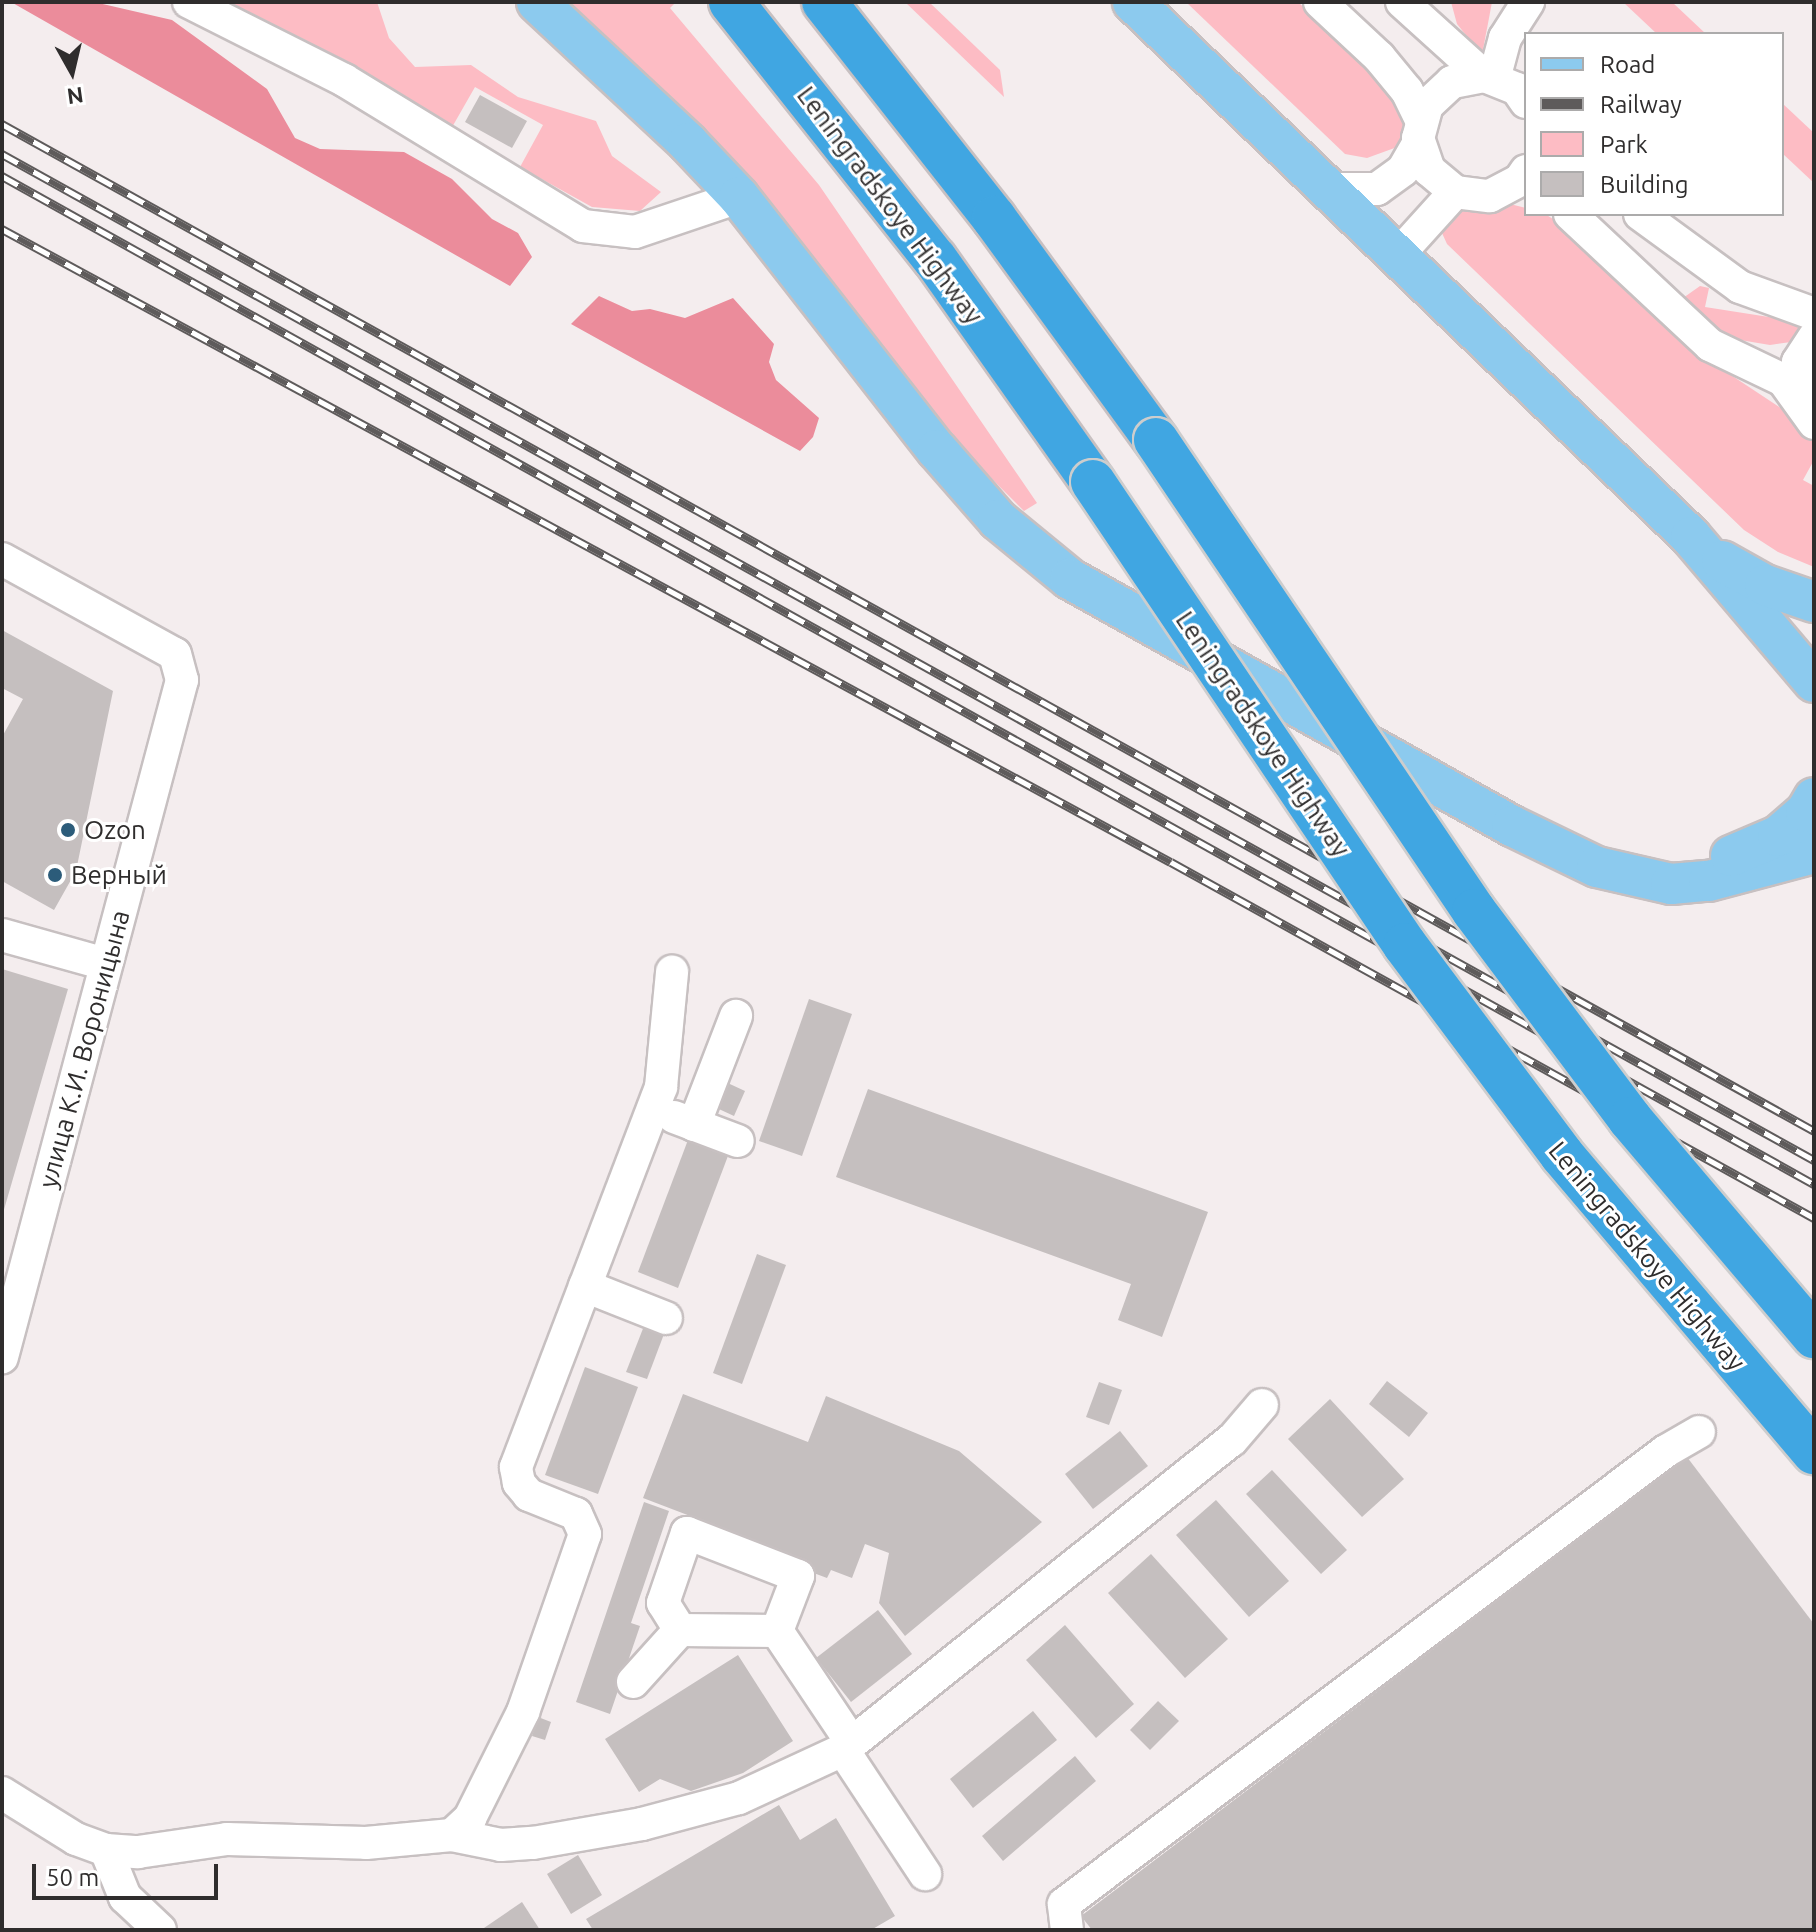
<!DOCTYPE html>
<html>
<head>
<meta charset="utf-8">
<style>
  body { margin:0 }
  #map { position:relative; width:1816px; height:1932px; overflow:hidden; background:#f4edee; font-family:Ubuntu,sans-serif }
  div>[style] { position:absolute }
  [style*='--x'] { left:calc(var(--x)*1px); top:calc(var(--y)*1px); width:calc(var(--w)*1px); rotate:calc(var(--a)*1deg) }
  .green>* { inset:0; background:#fdbcc4 }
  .forest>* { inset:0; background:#eb8c9b }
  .building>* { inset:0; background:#c5bfbf }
  .roads { filter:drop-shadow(2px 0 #c7c0c1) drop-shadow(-2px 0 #c7c0c1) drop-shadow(0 2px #c7c0c1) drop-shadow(0 -2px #c7c0c1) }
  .minor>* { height:32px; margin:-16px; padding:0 16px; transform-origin:16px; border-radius:16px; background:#fff }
  .major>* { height:40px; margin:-20px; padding:0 20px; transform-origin:20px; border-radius:20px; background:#8ccaee }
  .highway>* { height:44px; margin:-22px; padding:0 22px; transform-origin:22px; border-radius:22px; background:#40a6e2 }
  .rail>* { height:9px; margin-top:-4.5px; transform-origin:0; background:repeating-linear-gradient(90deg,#fff 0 18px,#5e5b5b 0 36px); box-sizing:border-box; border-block:2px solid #5e5b5b }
  .bridges { filter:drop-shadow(2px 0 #cdcdcd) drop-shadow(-2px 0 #cdcdcd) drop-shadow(0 2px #cdcdcd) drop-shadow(0 -2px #cdcdcd) }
  .highway-bridge>* { height:44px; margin:-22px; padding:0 22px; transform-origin:22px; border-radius:22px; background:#40a6e2 }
  .dots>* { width:22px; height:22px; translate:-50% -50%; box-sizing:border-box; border:4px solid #fff; border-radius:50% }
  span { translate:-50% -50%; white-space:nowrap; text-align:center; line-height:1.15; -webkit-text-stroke:6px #fff; paint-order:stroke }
  .street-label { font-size:26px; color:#2f2d2d }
  .poi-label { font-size:26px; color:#2f2d2d }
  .left { translate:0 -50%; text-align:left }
  .frame { position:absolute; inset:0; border:4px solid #2f2d2d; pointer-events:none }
  .legend { position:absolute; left:1524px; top:32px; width:260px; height:184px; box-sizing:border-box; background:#fff; border:2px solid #acabab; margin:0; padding:10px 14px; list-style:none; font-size:24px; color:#2f2d2d }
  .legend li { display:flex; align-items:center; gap:16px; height:40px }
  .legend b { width:40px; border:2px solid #acabab }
  .north { position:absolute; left:32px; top:32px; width:80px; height:80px; -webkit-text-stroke:6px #fff; paint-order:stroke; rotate:172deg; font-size:22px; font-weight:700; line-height:32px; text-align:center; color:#2f2d2d }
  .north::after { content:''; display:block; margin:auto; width:28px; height:36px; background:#2f2d2d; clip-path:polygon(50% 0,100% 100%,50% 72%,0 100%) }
  .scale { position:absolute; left:32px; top:1864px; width:186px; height:36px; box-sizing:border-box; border:4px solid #2f2d2d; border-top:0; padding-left:10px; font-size:24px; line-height:28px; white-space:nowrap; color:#2f2d2d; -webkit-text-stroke:6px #fff; paint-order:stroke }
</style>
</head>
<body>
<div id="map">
  <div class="green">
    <i style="clip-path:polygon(212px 2px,377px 2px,389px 38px,415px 67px,471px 65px,518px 97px,596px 121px,612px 156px,661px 192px,640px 211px,592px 207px,520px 167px,543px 125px,475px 87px,451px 129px)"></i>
    <i style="clip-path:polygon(559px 2px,676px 2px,670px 8px,819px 185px,1037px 503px,1024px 511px,978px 465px,750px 186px)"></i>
    <i style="clip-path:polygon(905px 2px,929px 2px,1000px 70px,1004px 97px)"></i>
    <i style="clip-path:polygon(1186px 2px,1298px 2px,1390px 88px,1407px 116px,1400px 146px,1367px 158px,1345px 154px)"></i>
    <i style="clip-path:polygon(1451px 2px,1492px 2px,1482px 55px,1457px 24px)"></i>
    <i style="clip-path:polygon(1623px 2px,1672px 2px,1706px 34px,1657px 34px)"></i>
    <i style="clip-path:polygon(1782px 103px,1814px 133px,1814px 183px,1782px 153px)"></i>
    <i style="clip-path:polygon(1506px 203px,1526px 208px,1526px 214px,1545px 214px,1577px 234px,1681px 342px,1814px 430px,1814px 460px,1803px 480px,1814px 486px,1814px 567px,1778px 552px,1744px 530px,1447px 244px,1442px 233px,1455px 210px)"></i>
    <i style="clip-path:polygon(1700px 286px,1709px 288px,1705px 307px,1813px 324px,1791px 342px,1770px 345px,1722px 337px,1683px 298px)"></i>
  </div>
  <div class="forest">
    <i style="clip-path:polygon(11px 2px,94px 2px,172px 20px,267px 89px,295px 138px,320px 149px,404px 152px,452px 179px,492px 219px,518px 233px,532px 257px,510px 286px)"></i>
    <i style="clip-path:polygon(599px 296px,632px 311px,650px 309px,685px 318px,733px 298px,774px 344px,769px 362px,776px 380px,819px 418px,813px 437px,800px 451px,571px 324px)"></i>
  </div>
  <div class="building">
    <i style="clip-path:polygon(480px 95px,527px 121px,512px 148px,465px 122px)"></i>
    <i style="clip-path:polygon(2px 630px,113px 691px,76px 871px,54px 910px,2px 881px,2px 737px,23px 699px,2px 688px)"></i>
    <i style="clip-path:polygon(2px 969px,68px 989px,3px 1213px,2px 1213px)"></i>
    <i style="clip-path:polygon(809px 999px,852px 1014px,802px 1156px,759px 1141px)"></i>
    <i style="clip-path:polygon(719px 1079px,745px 1091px,734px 1116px,708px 1104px)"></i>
    <i style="clip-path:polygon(868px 1089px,1208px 1212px,1162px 1337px,1118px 1320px,1131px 1284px,836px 1177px)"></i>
    <i style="clip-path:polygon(691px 1132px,731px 1148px,678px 1288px,638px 1272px)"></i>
    <i style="clip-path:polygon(757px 1254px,786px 1265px,742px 1384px,713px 1373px)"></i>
    <i style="clip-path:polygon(644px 1326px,664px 1334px,647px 1379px,626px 1372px)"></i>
    <i style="clip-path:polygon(585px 1367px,638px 1387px,598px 1494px,545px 1475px)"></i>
    <i style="clip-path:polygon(1387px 1381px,1428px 1413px,1409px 1437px,1369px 1404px)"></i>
    <i style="clip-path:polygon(1099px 1382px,1122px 1390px,1109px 1425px,1086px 1417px)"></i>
    <i style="clip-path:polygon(683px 1394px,808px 1442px,826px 1396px,959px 1451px,1042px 1522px,905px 1636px,879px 1603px,889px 1553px,865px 1544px,852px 1578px,831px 1570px,827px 1578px,771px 1557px,774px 1548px,643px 1498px)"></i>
    <i style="clip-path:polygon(1330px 1399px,1404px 1479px,1362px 1517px,1288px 1439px)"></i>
    <i style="clip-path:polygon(1120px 1431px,1148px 1466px,1093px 1509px,1065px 1474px)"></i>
    <i style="clip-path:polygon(1687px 1457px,1814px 1624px,1814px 1930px,1092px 1930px,1081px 1916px)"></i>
    <i style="clip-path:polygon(1272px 1470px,1347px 1550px,1321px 1574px,1246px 1494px)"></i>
    <i style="clip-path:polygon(1216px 1500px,1289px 1581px,1249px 1617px,1176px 1535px)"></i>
    <i style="clip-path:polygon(644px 1502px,669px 1511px,631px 1623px,640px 1626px,610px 1714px,576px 1702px)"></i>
    <i style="clip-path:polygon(1151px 1554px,1228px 1639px,1185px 1678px,1108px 1593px)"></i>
    <i style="clip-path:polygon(878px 1610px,912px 1654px,851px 1702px,816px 1658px)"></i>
    <i style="clip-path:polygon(1065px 1625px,1134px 1704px,1096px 1738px,1026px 1660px)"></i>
    <i style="clip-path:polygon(738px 1655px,793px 1741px,743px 1773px,691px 1791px,660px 1779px,639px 1792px,605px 1739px)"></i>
    <i style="clip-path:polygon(1158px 1701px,1179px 1721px,1150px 1750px,1130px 1730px)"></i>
    <i style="clip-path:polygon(1033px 1711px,1057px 1740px,973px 1808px,950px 1779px)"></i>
    <i style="clip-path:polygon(538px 1717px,551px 1722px,545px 1740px,532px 1736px)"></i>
    <i style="clip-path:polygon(1075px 1756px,1096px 1781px,1003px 1861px,982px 1836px)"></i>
    <i style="clip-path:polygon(779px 1805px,800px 1840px,836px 1818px,895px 1916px,871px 1930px,593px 1930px,586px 1919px)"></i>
    <i style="clip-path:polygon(578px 1855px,602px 1895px,571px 1914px,547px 1874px)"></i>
    <i style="clip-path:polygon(522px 1902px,540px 1930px,485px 1930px,484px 1928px)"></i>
  </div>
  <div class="roads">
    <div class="minor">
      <i style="--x:189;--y:2;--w:174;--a:26.7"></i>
      <i style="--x:344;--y:80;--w:280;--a:31.4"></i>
      <i style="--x:583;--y:226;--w:52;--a:6.6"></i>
      <i style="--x:635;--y:232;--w:110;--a:-18.6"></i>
      <i style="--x:1320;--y:2;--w:81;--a:43"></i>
      <i style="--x:1379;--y:57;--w:44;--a:50.5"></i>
      <i style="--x:1407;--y:91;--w:34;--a:64"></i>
      <i style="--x:1402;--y:2;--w:110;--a:42.1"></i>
      <i style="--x:1494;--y:79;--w:42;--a:-75"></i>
      <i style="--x:1505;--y:38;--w:43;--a:-57.4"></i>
      <i style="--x:1526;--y:102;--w:16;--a:-125"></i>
      <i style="--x:1517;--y:89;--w:35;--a:-158"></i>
      <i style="--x:1484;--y:76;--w:33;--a:169"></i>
      <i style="--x:1452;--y:82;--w:34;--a:137"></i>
      <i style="--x:1427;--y:105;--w:34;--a:105"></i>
      <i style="--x:1418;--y:138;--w:34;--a:71"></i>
      <i style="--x:1429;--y:170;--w:34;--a:40"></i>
      <i style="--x:1455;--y:192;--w:35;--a:7"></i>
      <i style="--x:1490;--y:196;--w:34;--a:-28"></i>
      <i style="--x:1520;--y:180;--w:11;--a:-56"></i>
      <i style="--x:1328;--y:189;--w:49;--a:0"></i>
      <i style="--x:1377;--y:189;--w:32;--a:-36"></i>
      <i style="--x:1403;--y:170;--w:32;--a:-60"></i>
      <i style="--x:1570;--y:214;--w:192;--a:43.1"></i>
      <i style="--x:1710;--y:345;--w:81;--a:25.6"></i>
      <i style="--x:1783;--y:380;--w:53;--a:54.2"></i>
      <i style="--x:1640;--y:214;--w:124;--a:36.1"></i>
      <i style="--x:1740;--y:287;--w:79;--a:20"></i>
      <i style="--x:1398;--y:255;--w:85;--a:-47.9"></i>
      <i style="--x:1797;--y:394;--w:32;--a:-88"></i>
      <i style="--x:1798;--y:362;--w:30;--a:-57"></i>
      <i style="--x:2;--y:559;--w:197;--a:28.8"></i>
      <i style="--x:175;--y:654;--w:27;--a:75"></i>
      <i style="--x:182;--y:680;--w:701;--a:104.89"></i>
      <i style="--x:2;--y:935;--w:108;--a:15.6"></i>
      <i style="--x:674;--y:1117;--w:68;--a:20.6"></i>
      <i style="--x:694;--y:1125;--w:117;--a:-68.9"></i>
      <i style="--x:585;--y:1286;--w:87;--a:21.6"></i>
      <i style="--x:680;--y:1630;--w:97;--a:0.6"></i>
      <i style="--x:633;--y:1682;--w:70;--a:-47.9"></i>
      <i style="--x:680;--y:1630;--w:32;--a:-122"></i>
      <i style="--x:663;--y:1603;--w:74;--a:-71.1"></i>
      <i style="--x:687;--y:1533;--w:119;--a:21.2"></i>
      <i style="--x:798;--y:1576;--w:59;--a:110.9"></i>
      <i style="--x:777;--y:1631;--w:135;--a:56.2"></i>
      <i style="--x:843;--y:1750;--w:149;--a:56.5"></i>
      <i style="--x:2;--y:1793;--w:87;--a:31.9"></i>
      <i style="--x:76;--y:1839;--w:32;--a:20"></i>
      <i style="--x:106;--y:1850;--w:32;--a:4"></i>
      <i style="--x:138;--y:1852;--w:90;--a:-8.3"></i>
      <i style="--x:227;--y:1839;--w:139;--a:1.6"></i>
      <i style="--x:366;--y:1843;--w:86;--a:-5.3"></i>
      <i style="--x:452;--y:1835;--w:50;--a:11.5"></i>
      <i style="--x:501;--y:1845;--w:32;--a:-4"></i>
      <i style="--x:533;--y:1843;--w:111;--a:-9.9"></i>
      <i style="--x:642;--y:1824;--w:100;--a:-15"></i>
      <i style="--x:739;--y:1798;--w:115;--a:-24.8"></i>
      <i style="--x:843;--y:1750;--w:497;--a:-38.6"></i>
      <i style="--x:1232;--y:1440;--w:46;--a:-49.4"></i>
      <i style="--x:452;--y:1835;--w:25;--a:-43"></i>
      <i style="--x:470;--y:1818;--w:119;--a:-63.4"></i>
      <i style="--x:523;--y:1712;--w:188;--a:-70.8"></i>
      <i style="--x:585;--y:1534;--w:22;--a:-114"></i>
      <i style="--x:576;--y:1514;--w:51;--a:-158"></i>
      <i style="--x:529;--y:1495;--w:16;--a:-130"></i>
      <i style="--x:519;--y:1483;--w:16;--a:-101"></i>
      <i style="--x:516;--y:1467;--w:407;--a:-69.1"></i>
      <i style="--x:661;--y:1087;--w:116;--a:-84.5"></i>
      <i style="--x:106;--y:1850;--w:51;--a:68"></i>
      <i style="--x:125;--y:1897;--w:48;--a:43.3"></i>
      <i style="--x:1067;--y:1930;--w:26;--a:-97"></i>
      <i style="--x:1064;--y:1904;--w:753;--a:-36.96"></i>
      <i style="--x:1666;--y:1451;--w:38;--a:-30"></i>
    </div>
    <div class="major">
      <i style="--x:537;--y:2;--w:207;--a:43"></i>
      <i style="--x:688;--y:143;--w:74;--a:46.6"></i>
      <i style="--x:739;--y:197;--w:321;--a:52"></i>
      <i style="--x:937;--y:450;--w:93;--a:48.9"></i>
      <i style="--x:998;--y:520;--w:93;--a:39.3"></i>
      <i style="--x:1070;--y:579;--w:506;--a:29.2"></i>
      <i style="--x:1512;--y:826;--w:94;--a:25.8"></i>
      <i style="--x:1597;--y:867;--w:76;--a:12.9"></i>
      <i style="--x:1671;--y:884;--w:38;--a:-5"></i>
      <i style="--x:1709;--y:881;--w:109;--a:-14.9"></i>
      <i style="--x:1133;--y:2;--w:773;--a:43.79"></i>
      <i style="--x:1691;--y:537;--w:190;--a:49.7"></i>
      <i style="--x:1722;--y:561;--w:49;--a:29.2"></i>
      <i style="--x:1765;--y:585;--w:52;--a:19.1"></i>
      <i style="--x:1731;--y:856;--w:51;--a:-23.1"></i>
      <i style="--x:1778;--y:836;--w:37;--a:-41"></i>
      <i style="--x:1806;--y:812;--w:16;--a:-60"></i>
    </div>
    <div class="highway">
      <i style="--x:731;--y:2;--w:328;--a:51.6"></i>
      <i style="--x:935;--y:259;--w:273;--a:54.7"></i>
      <i style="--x:824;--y:2;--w:275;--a:51.8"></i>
      <i style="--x:994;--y:218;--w:275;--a:53.9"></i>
    </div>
  </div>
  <div class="rail">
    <i style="--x:2;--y:124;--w:2073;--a:29.06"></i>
    <i style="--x:2;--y:154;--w:2073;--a:29.04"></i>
    <i style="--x:2;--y:176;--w:2074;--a:29.09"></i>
    <i style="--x:2;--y:229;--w:1329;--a:28.44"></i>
    <i style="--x:1171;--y:862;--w:735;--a:28.97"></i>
  </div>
  <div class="bridges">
    <div class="highway-bridge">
      <i style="--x:1156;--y:440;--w:568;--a:55.97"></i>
      <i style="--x:1474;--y:911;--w:260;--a:53.1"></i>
      <i style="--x:1630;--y:1119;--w:285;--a:49.7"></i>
      <i style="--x:1093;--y:482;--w:558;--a:56.03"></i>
      <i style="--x:1405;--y:945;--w:262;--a:53.2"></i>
      <i style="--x:1562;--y:1155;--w:390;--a:49.7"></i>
    </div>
  </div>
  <div class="dots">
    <i style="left:68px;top:830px;background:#2c5c7a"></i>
    <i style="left:55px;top:875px;background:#2c5c7a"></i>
  </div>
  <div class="street-label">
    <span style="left:890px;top:205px;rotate:53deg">Leningradskoye Highway</span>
    <span style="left:1263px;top:734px;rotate:56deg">Leningradskoye Highway</span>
    <span style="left:84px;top:1049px;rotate:-75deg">улица К.И. Вороницына</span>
    <span style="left:1647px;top:1256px;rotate:50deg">Leningradskoye Highway</span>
  </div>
  <div class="poi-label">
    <span class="left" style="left:84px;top:830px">Ozon</span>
    <span class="left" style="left:71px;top:875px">Верный</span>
  </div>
  <div class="frame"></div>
  <ul class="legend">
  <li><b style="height:10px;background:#8ccaee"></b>Road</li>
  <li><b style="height:10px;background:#5e5b5b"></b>Railway</li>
  <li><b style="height:22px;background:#fdbcc4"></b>Park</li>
  <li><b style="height:22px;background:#c5bfbf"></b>Building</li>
  </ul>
  <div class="north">N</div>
  <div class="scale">50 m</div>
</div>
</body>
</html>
